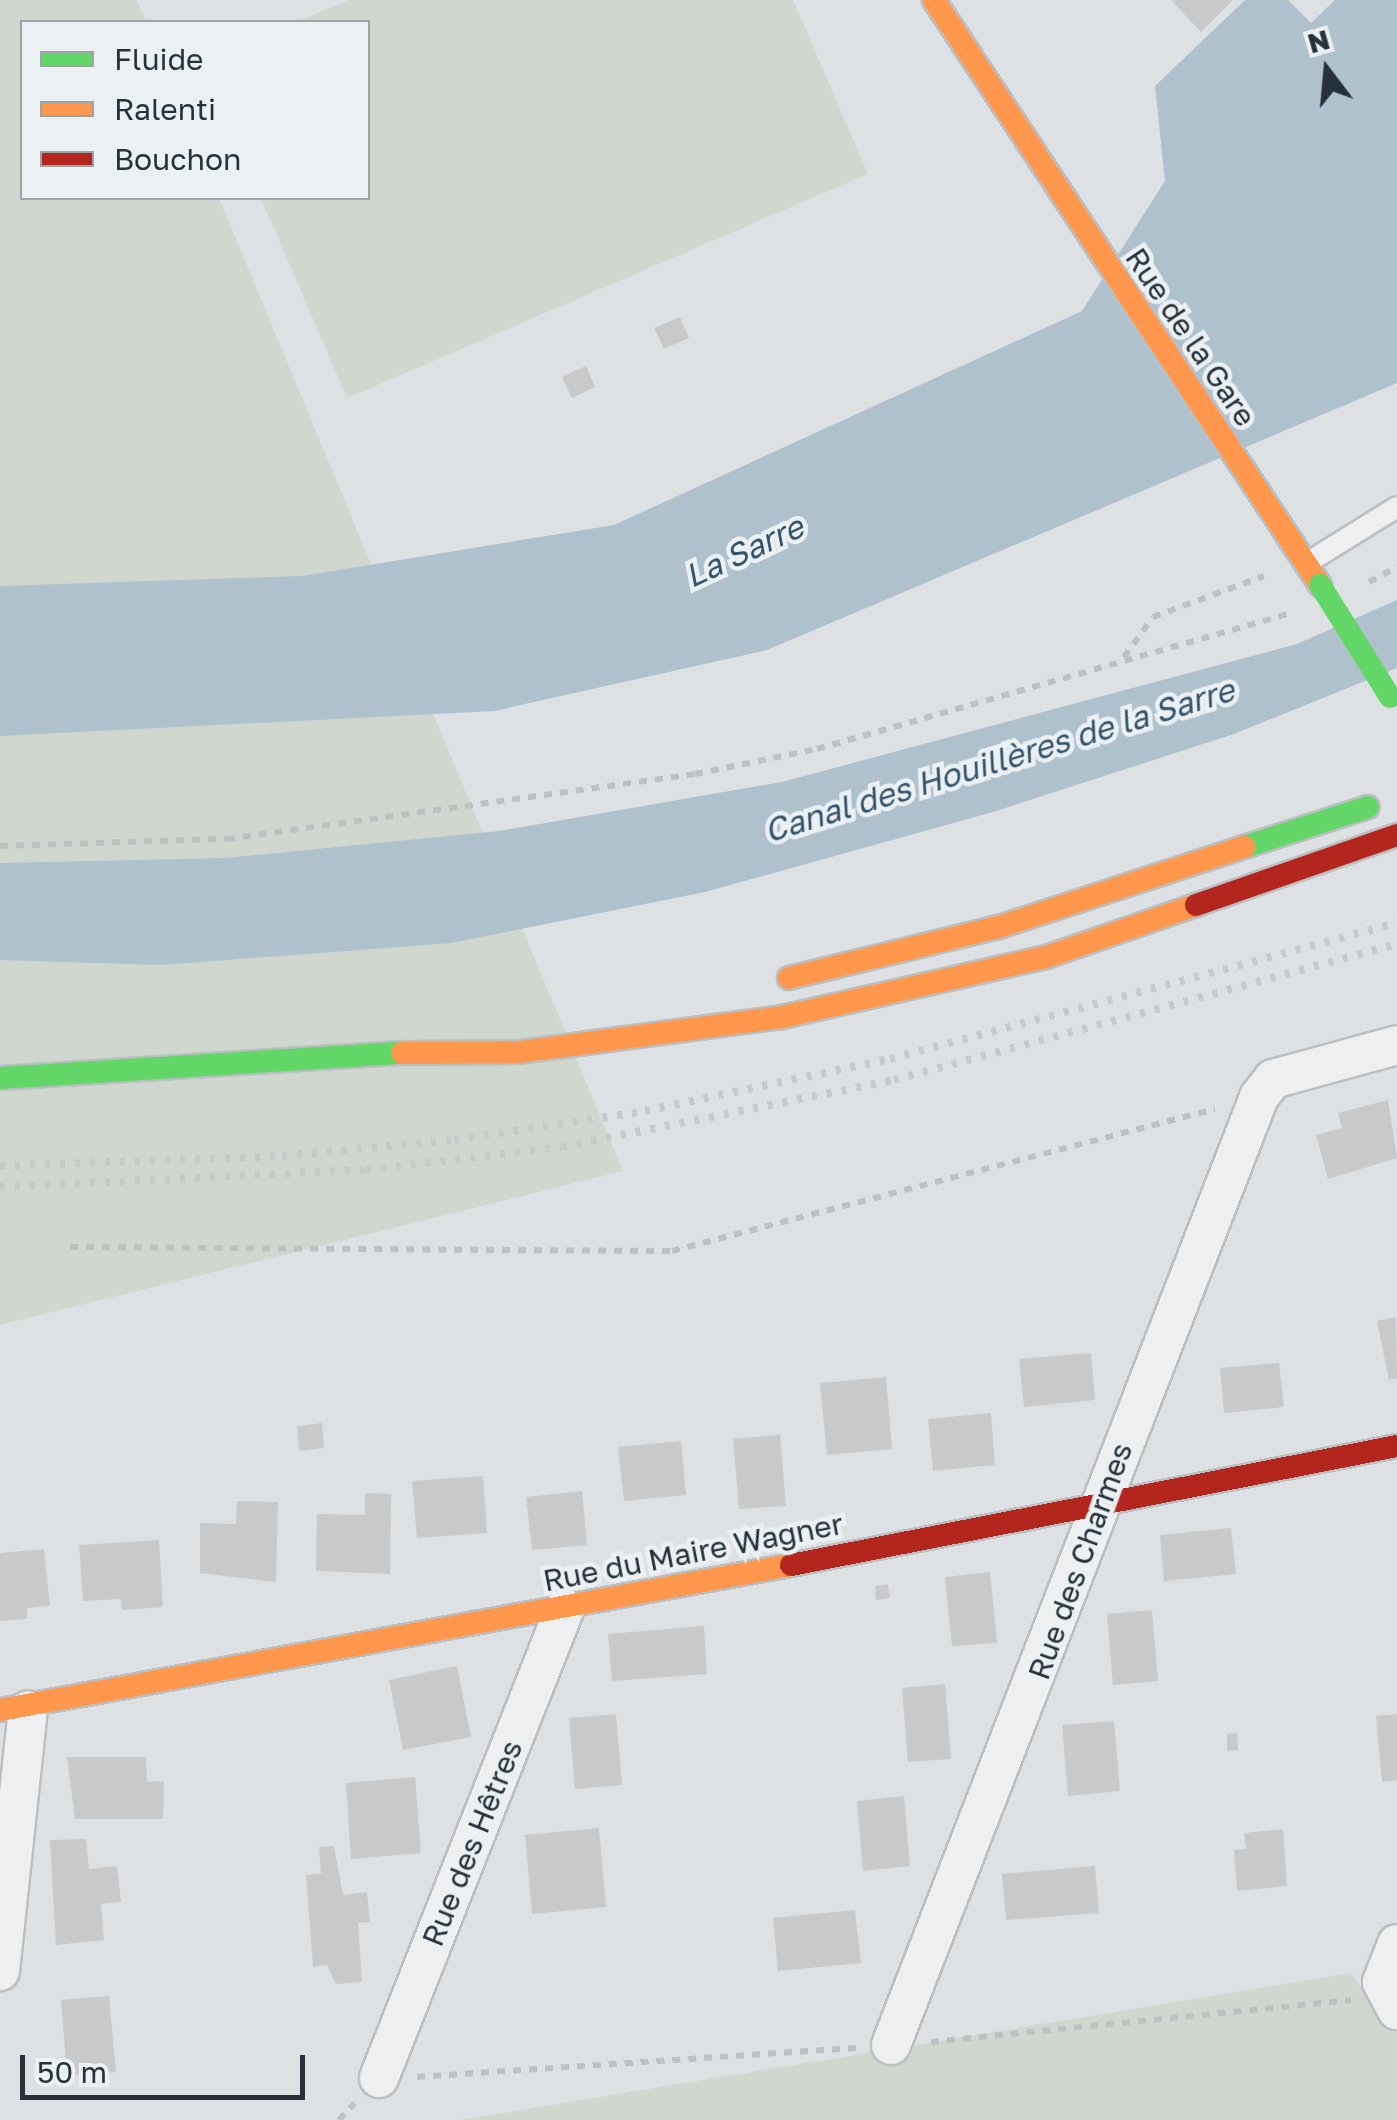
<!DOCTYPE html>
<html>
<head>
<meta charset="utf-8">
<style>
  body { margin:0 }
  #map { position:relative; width:1397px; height:2120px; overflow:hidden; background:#dee1e3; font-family:"Golos Text",sans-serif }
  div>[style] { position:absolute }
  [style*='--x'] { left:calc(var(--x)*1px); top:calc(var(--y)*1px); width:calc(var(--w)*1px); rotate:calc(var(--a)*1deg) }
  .green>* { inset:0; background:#d0d7cf }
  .water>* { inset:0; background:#aec1cd }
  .building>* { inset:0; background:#c7c9cb }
  .path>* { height:6px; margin-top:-3px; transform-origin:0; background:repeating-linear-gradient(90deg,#bdc1c4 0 8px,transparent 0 16px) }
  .roads { filter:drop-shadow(2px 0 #bcbfc1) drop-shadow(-2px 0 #bcbfc1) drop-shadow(0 2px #bcbfc1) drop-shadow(0 -2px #bcbfc1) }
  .lane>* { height:20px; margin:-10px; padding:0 10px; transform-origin:10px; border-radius:10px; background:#eeeff0 }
  .street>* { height:38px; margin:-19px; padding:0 19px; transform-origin:19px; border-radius:19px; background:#eeeff0 }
  .fast>* { height:22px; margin:-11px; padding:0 11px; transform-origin:11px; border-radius:11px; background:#63d668 }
  .slow>* { height:22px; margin:-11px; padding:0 11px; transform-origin:11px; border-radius:11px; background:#ff974d }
  .jam>* { height:22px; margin:-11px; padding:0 11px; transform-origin:11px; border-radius:11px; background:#b3261e }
  .rail>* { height:8px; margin-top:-4px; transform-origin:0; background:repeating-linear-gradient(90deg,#c7c9cb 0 5px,transparent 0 15px) }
  .fast-bridge>* { height:22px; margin:-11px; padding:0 11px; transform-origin:11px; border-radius:11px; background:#63d668 }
  span { translate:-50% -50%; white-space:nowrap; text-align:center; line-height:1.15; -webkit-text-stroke:9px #ebf0f3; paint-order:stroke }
  .street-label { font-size:30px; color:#27313b }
  .water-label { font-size:32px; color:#34546b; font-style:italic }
  .legend { position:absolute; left:20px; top:20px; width:350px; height:180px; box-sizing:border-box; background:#ebf0f3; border:2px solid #9da4a9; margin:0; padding:12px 18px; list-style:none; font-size:30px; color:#27313b }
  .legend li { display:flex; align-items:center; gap:20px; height:50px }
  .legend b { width:50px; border:2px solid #9da4a9 }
  .north { position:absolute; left:1277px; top:20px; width:100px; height:100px; -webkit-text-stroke:8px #ebf0f3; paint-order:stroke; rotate:344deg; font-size:28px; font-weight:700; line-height:40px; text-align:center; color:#27313b }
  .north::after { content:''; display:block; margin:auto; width:35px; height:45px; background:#27313b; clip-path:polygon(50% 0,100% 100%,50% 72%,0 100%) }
  .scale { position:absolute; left:20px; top:2055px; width:285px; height:45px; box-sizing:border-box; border:5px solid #27313b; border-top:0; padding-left:12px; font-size:30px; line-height:35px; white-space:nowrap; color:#27313b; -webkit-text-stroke:8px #ebf0f3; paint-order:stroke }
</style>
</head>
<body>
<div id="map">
  <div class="green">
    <i style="clip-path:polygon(0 0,137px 0,146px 22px,22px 22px,22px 198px,219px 198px,623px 1171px,0 1325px)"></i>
    <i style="clip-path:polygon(348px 0,793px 0,868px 174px,347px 398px,261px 198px,368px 198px,368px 22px,296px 22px)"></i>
    <i style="clip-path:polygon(1351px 1973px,1383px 2021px,1397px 2022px,1397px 2120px,461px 2120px)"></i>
  </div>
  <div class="water">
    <i style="clip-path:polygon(1245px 0,1288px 0,1311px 23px,1335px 0,1397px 0,1397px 383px,767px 650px,494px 711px,0 736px,0 586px,302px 576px,614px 525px,1082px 311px,1165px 181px,1155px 86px)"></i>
    <i style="clip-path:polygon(1397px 600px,1397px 668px,1234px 734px,993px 812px,705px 892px,451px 943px,162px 965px,0 960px,0 863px,225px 858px,499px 831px,782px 782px,1297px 644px)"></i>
  </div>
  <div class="building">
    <i style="clip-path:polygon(1171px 0,1233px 0,1201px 32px)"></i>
    <i style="clip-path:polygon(680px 317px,689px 338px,664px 349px,654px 328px)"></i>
    <i style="clip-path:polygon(586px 366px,595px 387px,572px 398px,562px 377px)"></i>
    <i style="clip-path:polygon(1388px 1100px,1397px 1158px,1328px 1179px,1316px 1135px,1342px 1128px,1338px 1113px)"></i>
    <i style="clip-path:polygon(1396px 1317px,1397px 1378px,1389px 1380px,1377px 1321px)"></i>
    <i style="clip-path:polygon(1091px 1353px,1095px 1400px,1024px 1407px,1019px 1359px)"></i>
    <i style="clip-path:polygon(1279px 1363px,1284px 1407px,1224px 1413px,1220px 1368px)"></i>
    <i style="clip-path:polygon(886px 1377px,892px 1449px,827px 1455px,820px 1383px)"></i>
    <i style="clip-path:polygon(991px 1413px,995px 1465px,933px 1471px,928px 1419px)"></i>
    <i style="clip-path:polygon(322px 1423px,324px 1448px,299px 1451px,297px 1426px)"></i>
    <i style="clip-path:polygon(780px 1435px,786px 1506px,739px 1509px,733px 1439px)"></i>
    <i style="clip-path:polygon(681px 1441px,686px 1495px,624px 1501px,618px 1447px)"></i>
    <i style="clip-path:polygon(483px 1476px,487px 1533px,417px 1538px,412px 1481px)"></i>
    <i style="clip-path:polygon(582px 1491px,587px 1545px,532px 1550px,526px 1497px)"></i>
    <i style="clip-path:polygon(365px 1493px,391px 1494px,390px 1574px,316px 1571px,317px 1514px,365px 1515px)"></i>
    <i style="clip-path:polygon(237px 1501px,278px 1502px,276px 1582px,200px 1573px,200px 1523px,236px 1524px)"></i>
    <i style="clip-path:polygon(1231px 1528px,1236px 1574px,1164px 1581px,1160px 1535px)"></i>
    <i style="clip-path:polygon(159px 1540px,163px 1607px,122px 1610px,121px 1599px,83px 1601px,79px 1545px)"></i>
    <i style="clip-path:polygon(44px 1549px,50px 1606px,27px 1608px,27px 1619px,0 1621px,0 1553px)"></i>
    <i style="clip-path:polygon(990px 1572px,997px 1643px,952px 1646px,945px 1577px)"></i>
    <i style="clip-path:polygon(888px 1584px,890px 1598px,876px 1600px,875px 1586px)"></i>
    <i style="clip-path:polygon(1152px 1610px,1158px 1681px,1113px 1685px,1107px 1614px)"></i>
    <i style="clip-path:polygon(704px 1626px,707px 1674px,612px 1681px,608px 1634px)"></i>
    <i style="clip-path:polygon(457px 1666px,471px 1737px,403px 1750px,389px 1680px)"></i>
    <i style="clip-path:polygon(945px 1684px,951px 1759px,908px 1762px,902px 1688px)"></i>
    <i style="clip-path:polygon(616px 1714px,622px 1785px,575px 1789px,569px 1718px)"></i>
    <i style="clip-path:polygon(1397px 1714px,1397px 1780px,1382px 1782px,1376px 1716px)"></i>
    <i style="clip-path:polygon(1114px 1721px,1120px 1791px,1068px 1796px,1062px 1725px)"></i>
    <i style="clip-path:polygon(1237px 1733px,1238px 1750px,1227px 1751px,1227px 1734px)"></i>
    <i style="clip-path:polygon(67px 1757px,146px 1757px,147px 1782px,164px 1781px,163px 1819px,75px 1819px)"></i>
    <i style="clip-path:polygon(415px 1777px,421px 1853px,351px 1859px,346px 1783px)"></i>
    <i style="clip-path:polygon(904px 1796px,910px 1866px,863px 1871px,857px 1801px)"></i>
    <i style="clip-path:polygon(599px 1828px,606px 1907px,532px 1914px,525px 1835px)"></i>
    <i style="clip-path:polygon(1283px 1829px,1287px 1886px,1237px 1891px,1234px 1850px,1246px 1849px,1244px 1833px)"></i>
    <i style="clip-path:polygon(86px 1839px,89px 1869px,117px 1866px,121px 1902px,101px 1904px,104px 1940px,56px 1945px,50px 1840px)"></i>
    <i style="clip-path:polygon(334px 1846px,343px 1895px,367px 1892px,370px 1922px,358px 1923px,362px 1982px,336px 1984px,327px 1965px,313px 1967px,306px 1875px,321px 1874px,319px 1847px)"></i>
    <i style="clip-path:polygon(1095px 1866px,1099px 1913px,1006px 1920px,1002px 1874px)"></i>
    <i style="clip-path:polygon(855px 1910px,861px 1963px,778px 1971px,773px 1918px)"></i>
    <i style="clip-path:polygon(109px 1996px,116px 2072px,67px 2076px,61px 2000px)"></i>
  </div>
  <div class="path">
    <i style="--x:1369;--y:582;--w:32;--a:-28"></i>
    <i style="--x:1124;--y:657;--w:49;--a:-54.1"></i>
    <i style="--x:1153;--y:617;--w:118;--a:-20.3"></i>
    <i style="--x:0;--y:846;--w:227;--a:-1.8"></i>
    <i style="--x:227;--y:839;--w:472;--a:-7.9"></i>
    <i style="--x:695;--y:774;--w:125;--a:-11.6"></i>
    <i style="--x:817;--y:749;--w:490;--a:-16"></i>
    <i style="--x:70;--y:1247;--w:602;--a:0.38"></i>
    <i style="--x:672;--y:1251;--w:561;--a:-14.66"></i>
    <i style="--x:931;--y:2042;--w:422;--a:-5.7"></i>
    <i style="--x:417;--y:2077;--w:443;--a:-3.8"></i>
    <i style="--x:339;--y:2120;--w:23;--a:-47"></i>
  </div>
  <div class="roads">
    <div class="lane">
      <i style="--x:1307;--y:563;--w:106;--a:-31.9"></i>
    </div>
    <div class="street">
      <i style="--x:1397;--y:1944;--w:41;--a:111.5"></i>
      <i style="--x:1382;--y:1982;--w:32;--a:62"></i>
      <i style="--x:0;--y:1971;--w:262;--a:-83.9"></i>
      <i style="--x:891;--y:2045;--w:1017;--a:-68.78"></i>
      <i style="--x:1259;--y:1097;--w:23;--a:-52"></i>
      <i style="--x:1273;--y:1079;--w:129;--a:-15.3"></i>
      <i style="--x:379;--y:2078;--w:505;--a:-68.41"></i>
    </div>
    <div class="fast">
      <i style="--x:1244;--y:847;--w:130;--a:-17.9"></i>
      <i style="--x:0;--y:1078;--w:403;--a:-3.6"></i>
    </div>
    <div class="slow">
      <i style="--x:934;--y:0;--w:701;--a:56.58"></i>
      <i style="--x:789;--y:978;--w:216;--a:-13.7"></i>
      <i style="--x:999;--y:927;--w:258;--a:-18.1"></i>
      <i style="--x:402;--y:1053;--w:118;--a:-0.5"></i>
      <i style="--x:520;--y:1052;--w:264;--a:-7.6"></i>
      <i style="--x:782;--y:1017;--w:271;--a:-12.8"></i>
      <i style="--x:1046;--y:957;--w:159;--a:-19.1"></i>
      <i style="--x:0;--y:1710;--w:804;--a:-10.39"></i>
    </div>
    <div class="jam">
      <i style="--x:1196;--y:905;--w:213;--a:-19.2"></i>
      <i style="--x:791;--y:1565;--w:618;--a:-11.11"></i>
    </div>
  </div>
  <div class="rail">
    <i style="--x:0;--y:1166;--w:282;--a:-2"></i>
    <i style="--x:282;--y:1156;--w:173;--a:-5.3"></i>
    <i style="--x:454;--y:1140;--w:193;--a:-8.6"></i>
    <i style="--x:645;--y:1111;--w:250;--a:-12"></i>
    <i style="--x:890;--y:1059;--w:525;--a:-15.02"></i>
    <i style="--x:0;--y:1187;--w:366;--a:-2.7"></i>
    <i style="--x:366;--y:1170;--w:197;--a:-6.7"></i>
    <i style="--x:562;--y:1147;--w:339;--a:-11.4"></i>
    <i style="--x:894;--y:1080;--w:521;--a:-15.13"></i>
  </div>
  <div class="fast-bridge">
    <i style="--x:1320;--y:585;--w:132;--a:58"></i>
  </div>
  <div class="street-label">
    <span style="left:1191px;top:337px;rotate:56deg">Rue de la Gare</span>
    <span style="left:693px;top:1552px;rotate:-11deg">Rue du Maire Wagner</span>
    <span style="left:1080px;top:1561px;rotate:-70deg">Rue des Charmes</span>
    <span style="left:472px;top:1843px;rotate:-68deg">Rue des Hêtres</span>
  </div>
  <div class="water-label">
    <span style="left:744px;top:551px;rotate:-25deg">La Sarre</span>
    <span style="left:999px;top:760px;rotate:-17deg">Canal des Houillères de la Sarre</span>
  </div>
  <ul class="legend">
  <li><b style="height:12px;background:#63d668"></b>Fluide</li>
  <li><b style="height:12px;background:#ff974d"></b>Ralenti</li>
  <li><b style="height:12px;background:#b3261e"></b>Bouchon</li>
  </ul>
  <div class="north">N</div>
  <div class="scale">50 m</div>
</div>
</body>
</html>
